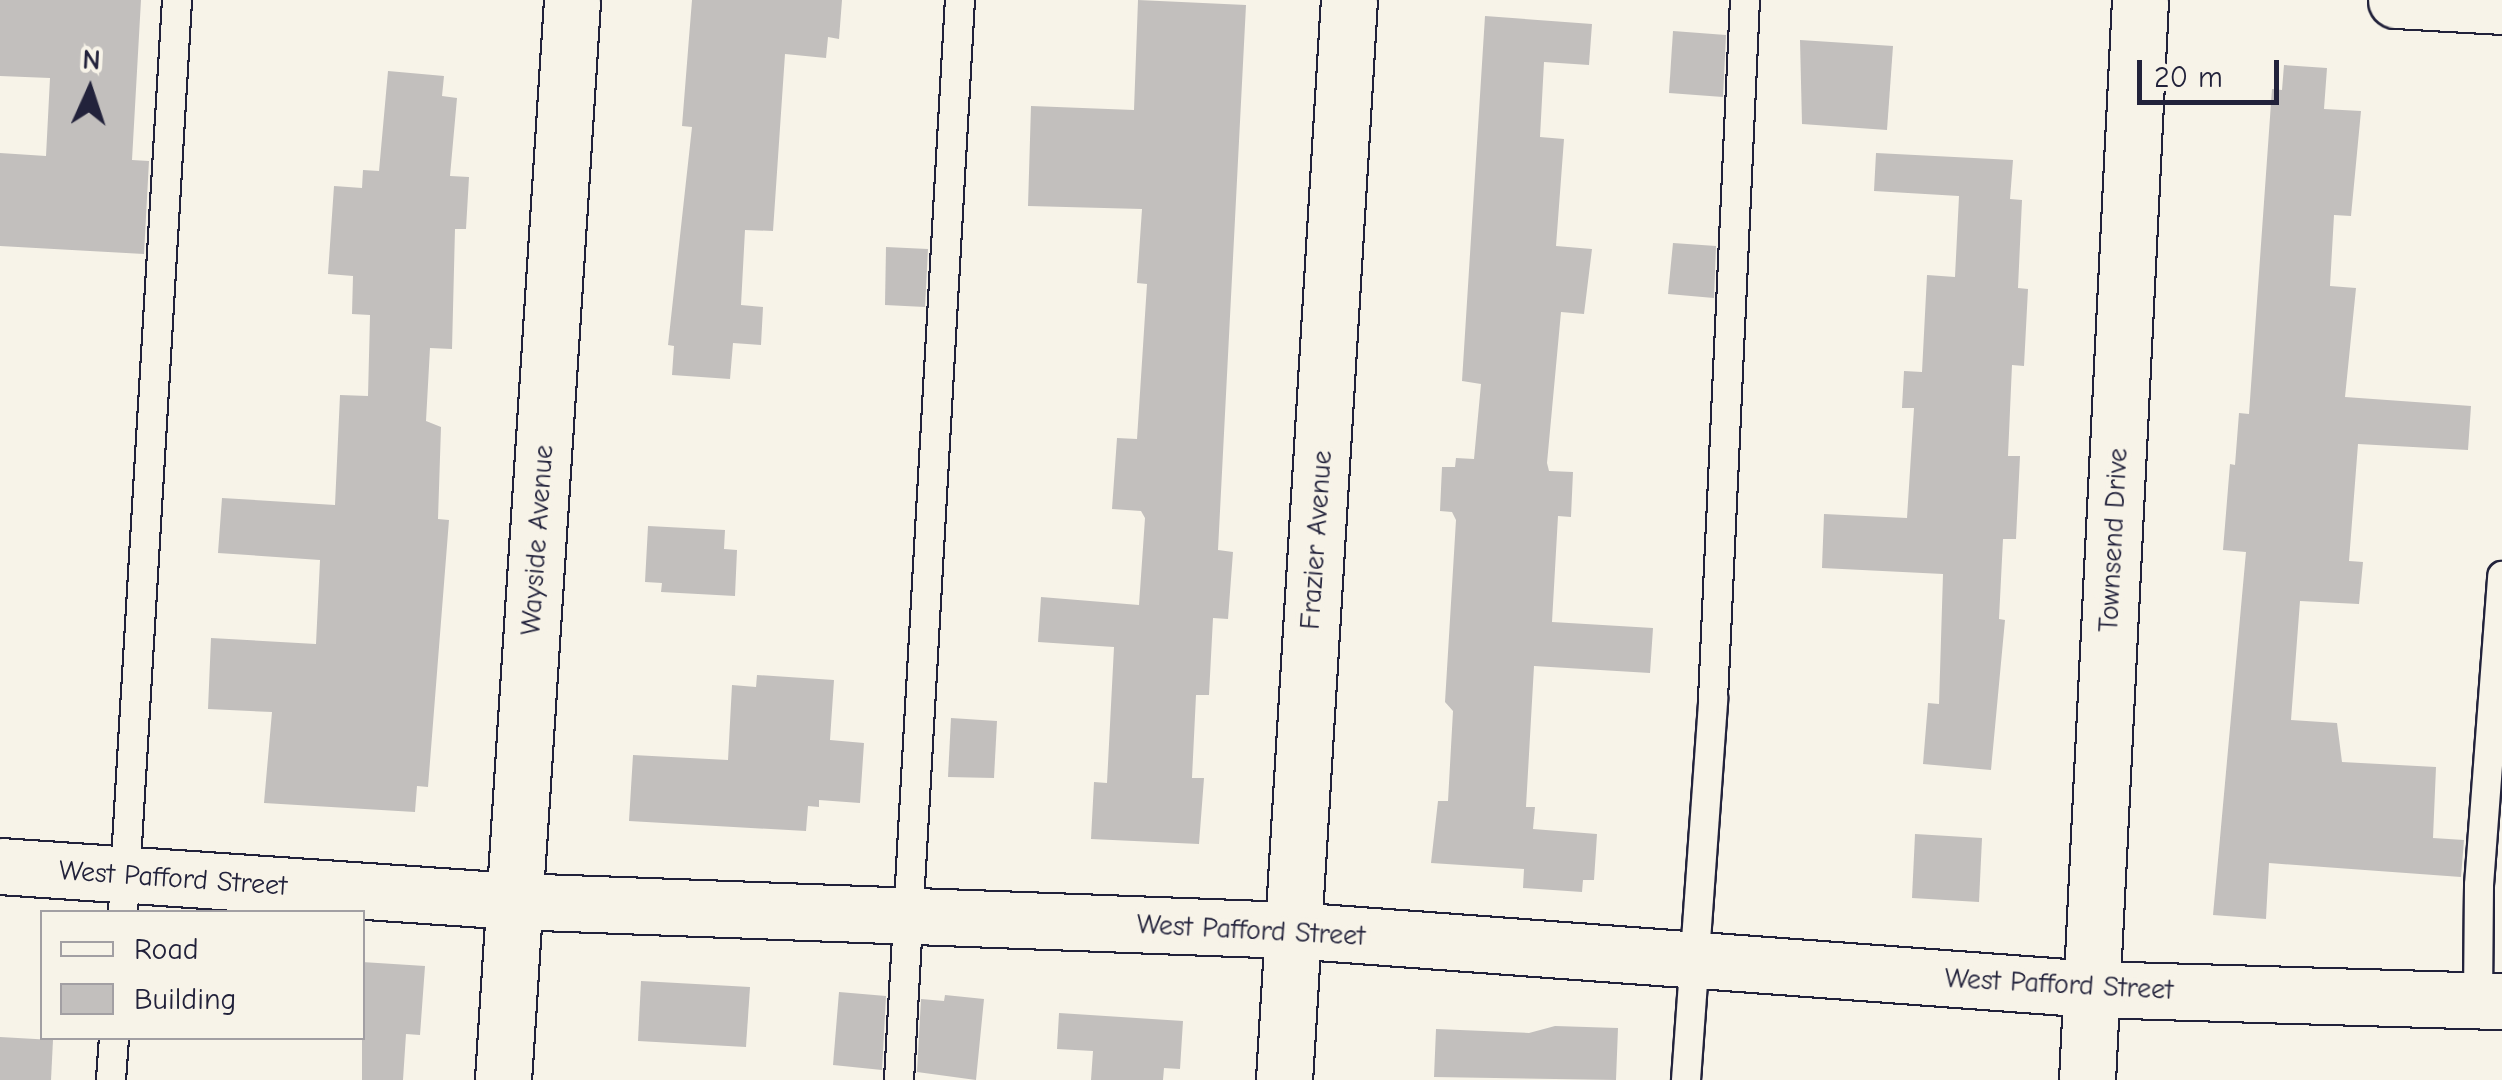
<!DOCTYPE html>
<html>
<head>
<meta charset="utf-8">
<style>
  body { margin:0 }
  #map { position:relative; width:2502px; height:1080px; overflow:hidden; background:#f7f3e8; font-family:"Comic Neue",sans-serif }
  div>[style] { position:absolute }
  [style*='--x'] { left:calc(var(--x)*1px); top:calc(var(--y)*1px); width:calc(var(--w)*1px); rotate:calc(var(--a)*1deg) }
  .building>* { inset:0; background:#c2bfbd }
  .roads { filter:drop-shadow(2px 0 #22223b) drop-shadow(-2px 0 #22223b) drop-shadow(0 2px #22223b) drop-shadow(0 -2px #22223b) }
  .lane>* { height:28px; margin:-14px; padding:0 14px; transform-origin:14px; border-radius:14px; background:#f7f3e8 }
  .street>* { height:55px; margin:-27.5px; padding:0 27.5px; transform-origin:27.5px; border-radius:27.5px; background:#f7f3e8 }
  span { translate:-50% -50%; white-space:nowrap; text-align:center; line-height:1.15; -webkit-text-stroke:9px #f7f3e8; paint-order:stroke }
  .street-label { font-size:28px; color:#22223b }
  .legend { position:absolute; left:40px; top:910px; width:325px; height:130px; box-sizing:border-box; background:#f7f3e8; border:2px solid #a29fa3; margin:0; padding:12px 18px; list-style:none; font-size:30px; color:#22223b }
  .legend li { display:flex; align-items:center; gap:20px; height:50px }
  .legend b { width:50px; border:2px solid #a29fa3 }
  .north { position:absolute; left:40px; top:40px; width:100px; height:100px; -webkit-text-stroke:8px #f7f3e8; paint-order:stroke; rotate:3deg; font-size:28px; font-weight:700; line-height:40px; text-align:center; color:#22223b }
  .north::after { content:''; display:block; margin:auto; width:35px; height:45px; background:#22223b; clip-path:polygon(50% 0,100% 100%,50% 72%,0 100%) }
  .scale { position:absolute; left:2137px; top:60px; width:142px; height:45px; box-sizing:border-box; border:5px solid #22223b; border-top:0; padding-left:12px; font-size:30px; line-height:35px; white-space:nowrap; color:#22223b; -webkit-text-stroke:8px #f7f3e8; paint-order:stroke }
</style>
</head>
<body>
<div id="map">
  <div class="building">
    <i style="clip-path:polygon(0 0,141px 0,132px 160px,149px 161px,144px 254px,0 246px,0 153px,46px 156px,50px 78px,0 76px)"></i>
    <i style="clip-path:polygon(692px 0,842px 0,839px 39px,828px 37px,826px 58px,785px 54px,773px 231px,745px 230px,741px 305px,763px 307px,761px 345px,733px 343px,730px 379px,672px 375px,674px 346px,668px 345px,692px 127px,682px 126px)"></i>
    <i style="clip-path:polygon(1138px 0,1246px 5px,1218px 550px,1233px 552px,1228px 619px,1213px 618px,1209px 695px,1196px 695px,1192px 778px,1204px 778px,1199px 844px,1091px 839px,1094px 782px,1107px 783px,1114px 647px,1038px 642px,1041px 597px,1139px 605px,1145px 518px,1141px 511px,1112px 509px,1117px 438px,1137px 439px,1147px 284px,1137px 283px,1142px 209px,1028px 206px,1031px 106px,1134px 110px)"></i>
    <i style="clip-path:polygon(1485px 16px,1592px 24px,1589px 65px,1544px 62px,1540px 137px,1564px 139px,1556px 246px,1592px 249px,1584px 314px,1561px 312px,1547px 463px,1549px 471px,1573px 472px,1571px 517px,1558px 516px,1552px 622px,1653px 628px,1650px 673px,1534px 666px,1526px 807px,1535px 807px,1533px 829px,1597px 834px,1594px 880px,1583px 880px,1582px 892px,1523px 888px,1524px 869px,1431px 863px,1438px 801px,1448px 801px,1453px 711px,1445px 702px,1456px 520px,1452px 512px,1440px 511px,1442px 467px,1455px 467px,1456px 458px,1474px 459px,1481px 384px,1462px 381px)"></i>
    <i style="clip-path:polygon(1673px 31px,1726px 35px,1723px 97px,1669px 93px)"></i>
    <i style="clip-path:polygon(1800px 40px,1893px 46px,1887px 130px,1802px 124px)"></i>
    <i style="clip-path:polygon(2284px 65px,2327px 68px,2324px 109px,2361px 111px,2351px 216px,2334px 215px,2330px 286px,2356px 288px,2345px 397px,2471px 406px,2468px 450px,2358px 444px,2349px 561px,2363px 562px,2359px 604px,2300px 601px,2291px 720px,2337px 723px,2342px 762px,2436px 767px,2433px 838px,2464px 840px,2461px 877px,2269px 863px,2266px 919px,2213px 915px,2246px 552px,2223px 550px,2230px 464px,2235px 465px,2239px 413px,2249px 414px,2272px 89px,2282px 90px)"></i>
    <i style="clip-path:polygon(388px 71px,444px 76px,442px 96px,457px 98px,450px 176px,469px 177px,466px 229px,455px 229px,452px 349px,430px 348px,426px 421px,441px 427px,438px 519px,449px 520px,428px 787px,417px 786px,415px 812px,264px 803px,272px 712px,208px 709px,211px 638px,316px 644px,320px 560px,218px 553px,222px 498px,335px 505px,340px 395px,368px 396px,370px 315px,352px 314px,353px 276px,328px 274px,334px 186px,362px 188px,363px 170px,379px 171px)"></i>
    <i style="clip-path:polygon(1876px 153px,2013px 160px,2010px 199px,2022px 200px,2018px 288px,2028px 289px,2024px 366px,2012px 365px,2008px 456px,2020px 456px,2016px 539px,2003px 539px,1999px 619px,2005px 620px,1991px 770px,1923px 764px,1928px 703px,1939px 704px,1943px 574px,1822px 568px,1824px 514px,1907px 518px,1914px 408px,1902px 408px,1904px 371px,1922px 372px,1927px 275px,1955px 277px,1959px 196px,1874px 191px)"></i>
    <i style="clip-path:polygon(1673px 243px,1716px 246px,1714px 298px,1668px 294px)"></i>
    <i style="clip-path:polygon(886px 247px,928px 249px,925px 307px,885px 305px)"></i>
    <i style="clip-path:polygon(648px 526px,725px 530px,724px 549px,737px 550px,735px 596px,661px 592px,662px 583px,645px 582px)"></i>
    <i style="clip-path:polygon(757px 675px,834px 680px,830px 740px,864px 743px,860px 803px,819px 800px,819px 807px,808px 806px,806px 831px,629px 821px,633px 755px,728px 760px,732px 685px,756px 687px)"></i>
    <i style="clip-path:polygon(951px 718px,997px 721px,994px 778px,948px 777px)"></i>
    <i style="clip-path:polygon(1915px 834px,1982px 838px,1979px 902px,1912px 898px)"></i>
    <i style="clip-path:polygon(362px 962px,425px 966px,420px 1035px,406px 1034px,403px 1080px,362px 1080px)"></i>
    <i style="clip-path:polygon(641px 981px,750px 987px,746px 1047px,638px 1041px)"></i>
    <i style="clip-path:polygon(839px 992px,886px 996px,882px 1070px,833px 1065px)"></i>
    <i style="clip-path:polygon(945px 995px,984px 999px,976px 1080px,917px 1072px,921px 999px,944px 1001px)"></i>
    <i style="clip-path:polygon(1059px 1013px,1183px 1021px,1180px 1069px,1164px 1068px,1163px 1080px,1091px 1080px,1093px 1051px,1057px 1049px)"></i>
    <i style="clip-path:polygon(1555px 1026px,1618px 1028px,1616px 1080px,1434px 1077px,1436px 1029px,1529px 1033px)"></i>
    <i style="clip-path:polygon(0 1037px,53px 1040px,51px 1080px,0 1080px)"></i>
  </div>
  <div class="roads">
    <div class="lane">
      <i style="--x:123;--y:912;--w:914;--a:-86.61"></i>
      <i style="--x:2478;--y:1000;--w:115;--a:-89.5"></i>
      <i style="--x:2479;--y:885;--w:310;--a:-85.7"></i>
      <i style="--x:111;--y:1080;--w:42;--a:-85.9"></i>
      <i style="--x:899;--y:1080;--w:1082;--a:-86.77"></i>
      <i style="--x:1686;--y:1080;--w:382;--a:-85.9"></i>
      <i style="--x:1713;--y:699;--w:700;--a:-87.38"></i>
    </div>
    <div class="street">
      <i style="--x:2396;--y:0;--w:106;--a:3.2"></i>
      <i style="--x:0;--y:866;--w:515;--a:3.9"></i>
      <i style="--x:514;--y:901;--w:778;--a:2.14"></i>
      <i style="--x:1291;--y:930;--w:803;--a:4.21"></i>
      <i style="--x:2092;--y:989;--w:410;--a:1.7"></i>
      <i style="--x:503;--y:1080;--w:1082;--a:-86.34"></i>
      <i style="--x:1284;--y:1080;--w:1082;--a:-86.56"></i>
      <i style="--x:2087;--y:1080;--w:1081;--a:-87.19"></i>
    </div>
  </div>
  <div class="street-label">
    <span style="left:537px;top:540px;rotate:-86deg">Wayside Avenue</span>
    <span style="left:1316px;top:540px;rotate:-86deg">Frazier Avenue</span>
    <span style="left:2113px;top:540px;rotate:-87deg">Townsend Drive</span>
    <span style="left:173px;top:878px;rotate:4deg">West Pafford Street</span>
    <span style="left:1251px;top:930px;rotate:3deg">West Pafford Street</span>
    <span style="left:2059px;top:984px;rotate:3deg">West Pafford Street</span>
  </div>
  <ul class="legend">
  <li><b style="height:12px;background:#f7f3e8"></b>Road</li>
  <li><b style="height:28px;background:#c2bfbd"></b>Building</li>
  </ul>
  <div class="north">N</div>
  <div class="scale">20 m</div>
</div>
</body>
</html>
